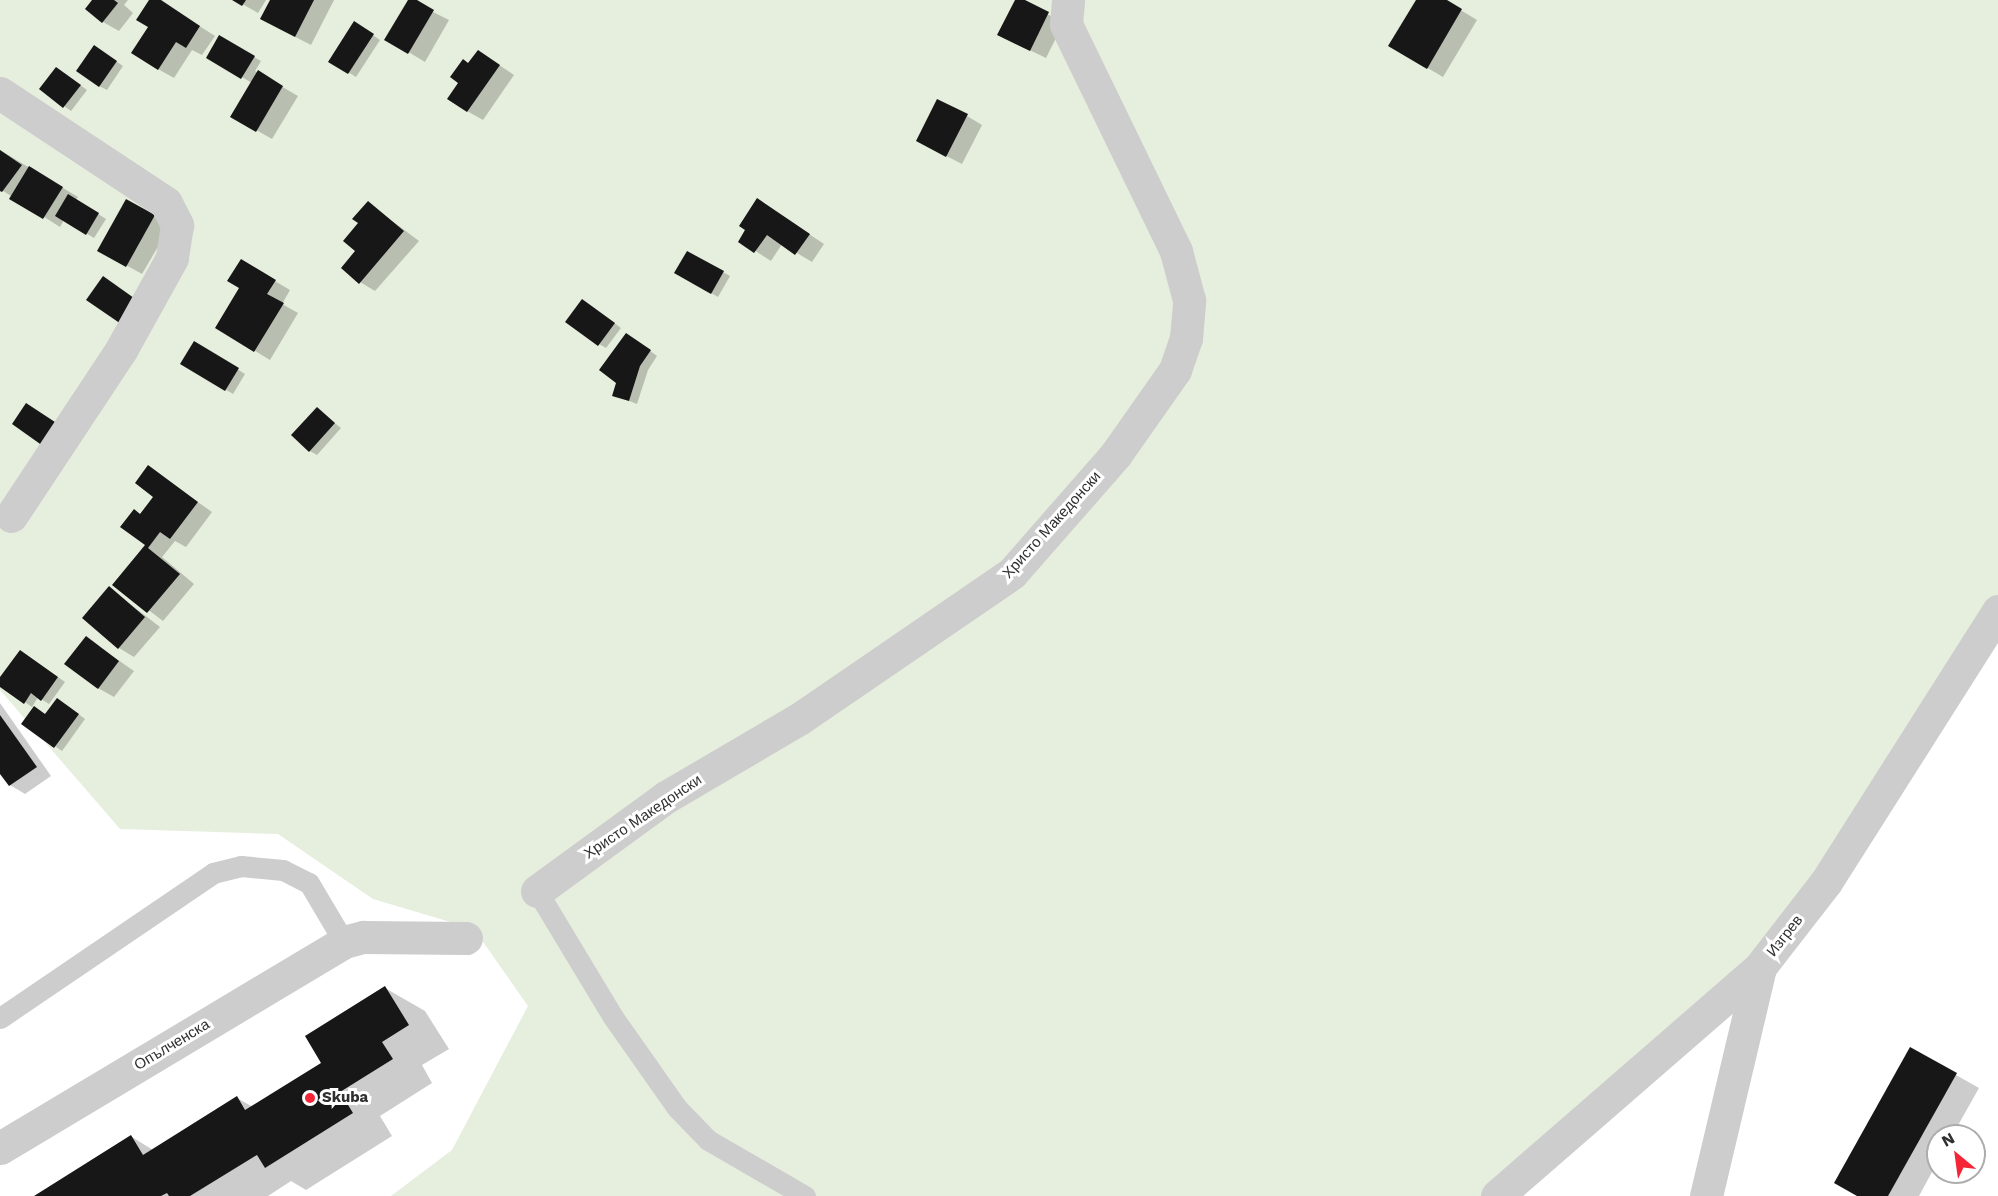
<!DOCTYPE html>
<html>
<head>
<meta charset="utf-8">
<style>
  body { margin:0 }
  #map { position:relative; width:1998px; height:1196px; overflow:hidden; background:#fff; font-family:"Work Sans",sans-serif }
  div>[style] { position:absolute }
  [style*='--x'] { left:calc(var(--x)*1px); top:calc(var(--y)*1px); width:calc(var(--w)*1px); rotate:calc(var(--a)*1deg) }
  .green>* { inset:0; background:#e6eedd }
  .shadow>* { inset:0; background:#0003 }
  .building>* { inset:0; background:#171717 }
  .service>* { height:21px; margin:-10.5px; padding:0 10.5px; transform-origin:10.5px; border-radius:10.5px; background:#cdcdcd }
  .minor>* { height:33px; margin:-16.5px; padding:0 16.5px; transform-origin:16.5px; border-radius:16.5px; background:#cdcdcd }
  .dots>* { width:16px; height:16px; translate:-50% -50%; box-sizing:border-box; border:3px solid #fff; border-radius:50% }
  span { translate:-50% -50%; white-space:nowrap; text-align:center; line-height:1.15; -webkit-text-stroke:6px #fff; paint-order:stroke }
  .street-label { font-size:15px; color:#303030 }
  .poi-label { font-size:15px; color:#303030; font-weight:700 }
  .left { translate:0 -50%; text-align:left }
  .north { position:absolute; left:1926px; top:1124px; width:60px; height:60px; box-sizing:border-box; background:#fff; border:2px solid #acacac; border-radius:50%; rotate:331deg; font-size:16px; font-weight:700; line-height:24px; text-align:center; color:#303030 }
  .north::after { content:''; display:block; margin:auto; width:21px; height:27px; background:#f32537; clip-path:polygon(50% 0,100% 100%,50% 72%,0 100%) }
</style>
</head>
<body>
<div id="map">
  <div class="green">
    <i style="clip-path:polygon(0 0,1998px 0,1998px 625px,1826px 882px,1497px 1196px,391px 1196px,452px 1150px,528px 1006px,474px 929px,373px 899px,278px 834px,120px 829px,0 690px)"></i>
  </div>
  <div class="shadow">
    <i style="clip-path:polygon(94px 0,128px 0,124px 5px,133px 13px,119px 31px,103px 22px)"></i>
    <i style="clip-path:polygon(150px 0,159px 0,215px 36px,202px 55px,192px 50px,174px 78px,158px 69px,150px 27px)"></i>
    <i style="clip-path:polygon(235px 0,266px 0,258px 13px)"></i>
    <i style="clip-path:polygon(272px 0,334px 0,311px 45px,278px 28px)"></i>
    <i style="clip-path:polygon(409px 0,449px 20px,425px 62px,387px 39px)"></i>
    <i style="clip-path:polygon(1016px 0,1064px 22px,1046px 58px,1015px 43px)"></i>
    <i style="clip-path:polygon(1418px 0,1444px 0,1477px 20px,1443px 77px,1390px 46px)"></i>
    <i style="clip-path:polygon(361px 27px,380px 40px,356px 77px,330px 61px)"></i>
    <i style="clip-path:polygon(220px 37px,261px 61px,255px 71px,298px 96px,272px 139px,232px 116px,252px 83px,208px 57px)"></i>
    <i style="clip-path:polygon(101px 51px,123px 66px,107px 90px,99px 86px)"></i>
    <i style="clip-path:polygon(493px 61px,514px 75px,483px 120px,467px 111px,469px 65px)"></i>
    <i style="clip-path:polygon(64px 73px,87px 90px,71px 111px,64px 106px)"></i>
    <i style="clip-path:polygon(967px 116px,982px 125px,962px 164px,933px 149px)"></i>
    <i style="clip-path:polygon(0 150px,78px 197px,76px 200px,106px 219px,94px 238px,64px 220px,60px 227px,0 189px)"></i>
    <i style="clip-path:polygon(758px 200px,824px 244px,812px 262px,782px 244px,771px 261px,740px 241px)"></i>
    <i style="clip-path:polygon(127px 201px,170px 226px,142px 274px,99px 250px)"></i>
    <i style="clip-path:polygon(368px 203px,419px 241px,375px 291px,360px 282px,357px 251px,360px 223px)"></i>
    <i style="clip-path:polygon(688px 253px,730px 276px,718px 297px,677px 273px)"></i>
    <i style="clip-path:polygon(241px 261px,290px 290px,282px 304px,298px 313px,270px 360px,217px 328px,241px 287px)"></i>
    <i style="clip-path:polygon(590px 305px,621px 328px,606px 348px,599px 344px)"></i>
    <i style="clip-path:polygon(634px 339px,657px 356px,648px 370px,637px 404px,614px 395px)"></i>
    <i style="clip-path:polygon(195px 343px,245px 374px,233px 394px,182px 363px)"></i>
    <i style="clip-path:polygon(317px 409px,341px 428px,317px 455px,310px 451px)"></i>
    <i style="clip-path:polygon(148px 467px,212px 512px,186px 547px,175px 541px,162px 557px,194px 584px,163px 621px,114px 584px,147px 544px,155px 496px)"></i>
    <i style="clip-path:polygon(109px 588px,160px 627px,134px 657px,119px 648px)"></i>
    <i style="clip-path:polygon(86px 638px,134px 671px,114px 697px,98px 688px)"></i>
    <i style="clip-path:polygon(28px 656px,65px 682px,49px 704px,38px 697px,32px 707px,0 685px,0 680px)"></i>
    <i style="clip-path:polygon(0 703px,51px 776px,25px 794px,10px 785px,0 771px)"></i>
    <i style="clip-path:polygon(65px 704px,85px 719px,62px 751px,23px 724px)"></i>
    <i style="clip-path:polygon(385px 988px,425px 1011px,449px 1049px,422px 1065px,432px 1083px,380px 1116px,392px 1136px,306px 1190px,291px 1181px,268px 1196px,36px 1196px,132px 1137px,153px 1150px,237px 1098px,253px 1107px,323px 1063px)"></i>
    <i style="clip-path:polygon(1910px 1049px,1979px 1088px,1952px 1136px,1938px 1136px,1938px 1161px,1919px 1196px,1859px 1196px)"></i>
  </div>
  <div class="building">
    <i style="clip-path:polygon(92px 0,114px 0,118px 3px,102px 23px,85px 9px)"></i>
    <i style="clip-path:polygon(149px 0,161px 0,200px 26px,186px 48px,176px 42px,158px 70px,131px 53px,148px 27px,136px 20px)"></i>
    <i style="clip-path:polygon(232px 0,246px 0,242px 6px)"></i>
    <i style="clip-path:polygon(270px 0,314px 0,295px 37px,260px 19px)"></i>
    <i style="clip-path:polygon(408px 0,417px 0,434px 10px,408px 54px,384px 40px)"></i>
    <i style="clip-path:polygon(1015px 0,1025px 0,1049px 12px,1030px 51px,997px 35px)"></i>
    <i style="clip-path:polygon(1416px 0,1447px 0,1462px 9px,1427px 69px,1388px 46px)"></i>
    <i style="clip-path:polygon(354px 21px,374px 34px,348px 74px,328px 62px)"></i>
    <i style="clip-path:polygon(219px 35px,255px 56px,241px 79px,206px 58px)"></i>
    <i style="clip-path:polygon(94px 45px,117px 61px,99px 87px,76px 71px)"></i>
    <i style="clip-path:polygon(478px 50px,500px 65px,467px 112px,447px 99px,458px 83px,450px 77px,463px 59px,468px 63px)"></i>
    <i style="clip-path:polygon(56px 67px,81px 85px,63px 108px,39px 89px)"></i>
    <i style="clip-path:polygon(258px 70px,283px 86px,256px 132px,230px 117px)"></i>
    <i style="clip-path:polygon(937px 99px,968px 114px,946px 157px,916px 141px)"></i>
    <i style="clip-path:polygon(0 150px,22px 165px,2px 192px,0 191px)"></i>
    <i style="clip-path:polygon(29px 166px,63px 187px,43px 219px,9px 199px)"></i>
    <i style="clip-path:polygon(68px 194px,99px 213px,86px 235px,55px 216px)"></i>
    <i style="clip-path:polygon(757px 198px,810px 234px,795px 255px,767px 235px,754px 253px,738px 242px,745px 230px,739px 226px)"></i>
    <i style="clip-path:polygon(126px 199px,155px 215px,126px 267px,97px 251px)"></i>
    <i style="clip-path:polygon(368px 201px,404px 231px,359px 284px,341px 268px,355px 251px,343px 241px,358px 223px,352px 219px)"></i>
    <i style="clip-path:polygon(687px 251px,724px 271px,711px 294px,674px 273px)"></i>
    <i style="clip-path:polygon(241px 259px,276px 280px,267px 294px,284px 303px,254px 352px,215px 328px,239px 288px,227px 281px)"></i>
    <i style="clip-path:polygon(103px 276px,141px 303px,124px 326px,86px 300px)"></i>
    <i style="clip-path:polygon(582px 299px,615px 323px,598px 346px,565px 322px)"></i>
    <i style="clip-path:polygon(626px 333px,651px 350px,640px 366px,629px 401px,612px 396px,616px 383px,599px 370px)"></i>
    <i style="clip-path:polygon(194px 341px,239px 368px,225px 391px,180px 364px)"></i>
    <i style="clip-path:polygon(26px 403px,58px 424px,43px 446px,12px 424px)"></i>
    <i style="clip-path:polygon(317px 407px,335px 423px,309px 452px,291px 435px)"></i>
    <i style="clip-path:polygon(148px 465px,198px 502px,170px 539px,160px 532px,148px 548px,180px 574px,147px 613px,112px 585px,145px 545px,120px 527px,134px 509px,140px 514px,153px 497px,135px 483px)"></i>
    <i style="clip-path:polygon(109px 586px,145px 617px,118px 649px,82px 618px)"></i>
    <i style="clip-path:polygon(86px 636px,119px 661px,98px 689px,64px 664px)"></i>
    <i style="clip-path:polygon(20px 650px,58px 677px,41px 701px,31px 693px,24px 704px,0 687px,0 677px)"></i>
    <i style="clip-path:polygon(57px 698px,79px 714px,54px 748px,21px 724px,34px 706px,45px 714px)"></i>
    <i style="clip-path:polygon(0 715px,37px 767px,9px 786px,0 774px)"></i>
    <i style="clip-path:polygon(385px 986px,409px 1025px,382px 1042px,393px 1059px,340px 1092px,353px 1113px,265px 1168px,257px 1155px,190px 1196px,169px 1196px,167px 1193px,161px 1196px,34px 1196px,131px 1135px,143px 1155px,237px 1096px,245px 1110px,321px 1063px,305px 1036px)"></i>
    <i style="clip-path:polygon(1910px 1047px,1957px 1073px,1888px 1196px,1857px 1196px,1834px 1183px)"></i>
  </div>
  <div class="service">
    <i style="--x:537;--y:891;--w:147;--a:58.9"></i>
    <i style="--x:613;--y:1017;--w:111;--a:54.9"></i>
    <i style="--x:677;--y:1108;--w:45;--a:45.9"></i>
    <i style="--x:708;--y:1140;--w:112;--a:30"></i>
    <i style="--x:0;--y:1018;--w:258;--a:-34.2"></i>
    <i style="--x:213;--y:873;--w:29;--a:-14"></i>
    <i style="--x:241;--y:866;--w:42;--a:5.4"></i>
    <i style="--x:283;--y:870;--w:29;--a:27"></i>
    <i style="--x:309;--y:883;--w:69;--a:59.3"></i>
  </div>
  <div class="minor">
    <i style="--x:0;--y:93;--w:199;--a:33.5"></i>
    <i style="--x:166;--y:203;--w:25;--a:63"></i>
    <i style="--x:177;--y:225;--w:33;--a:99"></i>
    <i style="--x:172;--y:258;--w:105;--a:119"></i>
    <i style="--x:121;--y:350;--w:199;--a:123.5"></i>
    <i style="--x:537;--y:891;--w:160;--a:-36.1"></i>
    <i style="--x:666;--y:797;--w:154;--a:-30.4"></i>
    <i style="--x:799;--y:719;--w:258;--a:-34.4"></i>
    <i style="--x:1012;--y:573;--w:158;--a:-48.8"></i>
    <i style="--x:1116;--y:454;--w:103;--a:-54.9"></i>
    <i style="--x:1175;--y:370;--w:34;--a:-71"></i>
    <i style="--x:1186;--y:338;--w:38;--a:-85"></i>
    <i style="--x:1189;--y:300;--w:51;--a:-104.9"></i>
    <i style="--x:1176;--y:251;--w:252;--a:-115.9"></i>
    <i style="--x:1066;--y:24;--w:24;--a:-85"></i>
    <i style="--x:0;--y:1148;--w:401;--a:-30.9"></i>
    <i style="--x:344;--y:942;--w:20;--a:-15"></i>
    <i style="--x:363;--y:937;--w:103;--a:0.6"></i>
    <i style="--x:1497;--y:1196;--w:349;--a:-41"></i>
    <i style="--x:1760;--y:967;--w:108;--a:-52.2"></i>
    <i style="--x:1826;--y:882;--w:321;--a:-57.6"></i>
    <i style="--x:1706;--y:1196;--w:235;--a:-76.7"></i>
  </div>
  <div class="dots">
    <i style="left:310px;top:1098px;background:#f32537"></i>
  </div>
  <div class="street-label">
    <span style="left:1052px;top:525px;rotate:-48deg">Христо Македонски</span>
    <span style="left:643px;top:817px;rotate:-34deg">Христо Македонски</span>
    <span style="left:1785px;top:936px;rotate:-52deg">Изгрев</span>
    <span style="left:172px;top:1045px;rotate:-31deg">Опълченска</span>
  </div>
  <div class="poi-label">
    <span class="left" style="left:322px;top:1098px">Skuba</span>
  </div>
  <div class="north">N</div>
</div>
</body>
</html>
